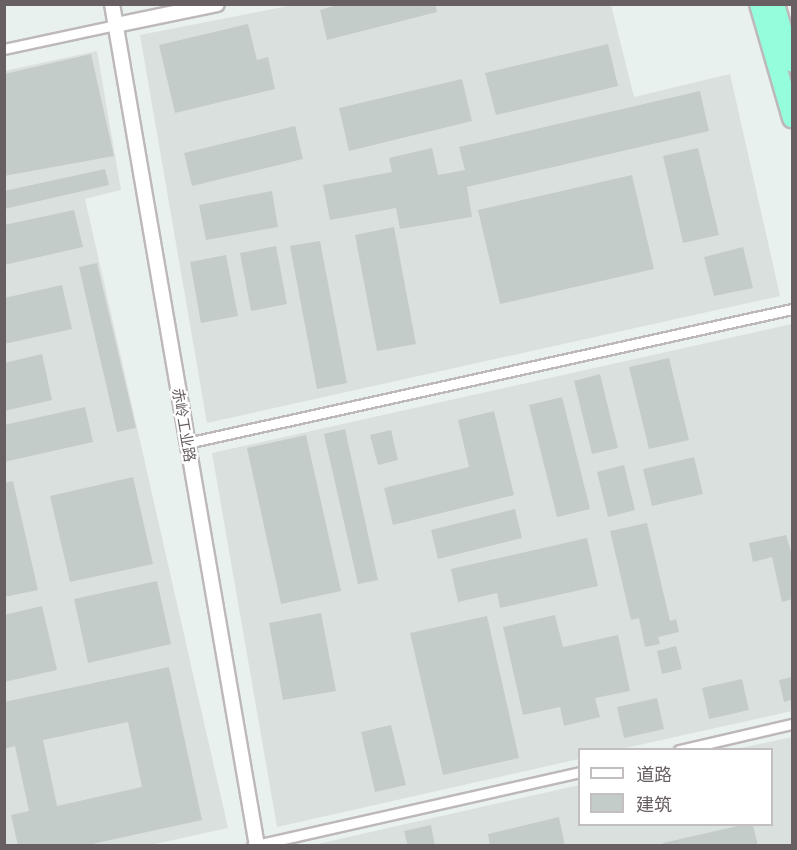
<!DOCTYPE html>
<html>
<head>
<meta charset="utf-8">
<style>
  body { margin:0 }
  #map { position:relative; width:797px; height:850px; overflow:hidden; background:#e8f1ee; font-family:Commissioner,"Noto Sans SC",sans-serif }
  div>[style] { position:absolute }
  [style*='--x'] { left:calc(var(--x)*1px); top:calc(var(--y)*1px); width:calc(var(--w)*1px); rotate:calc(var(--a)*1deg) }
  .industrial>* { inset:0; background:#dae0dd }
  .building>* { inset:0; background:#c4ccc9 }
  .roads { filter:drop-shadow(2px 0 #beb8ba) drop-shadow(-2px 0 #beb8ba) drop-shadow(0 2px #beb8ba) drop-shadow(0 -2px #beb8ba) }
  .street>* { height:9px; margin:-4.5px; padding:0 4.5px; transform-origin:4.5px; border-radius:4.5px; background:#fff }
  .secondary>* { height:14px; margin:-7px; padding:0 7px; transform-origin:7px; border-radius:7px; background:#fff }
  .highway>* { height:18px; margin:-9px; padding:0 9px; transform-origin:9px; border-radius:9px; background:#93fddc }
  span { translate:-50% -50%; white-space:nowrap; text-align:center; line-height:1.15; -webkit-text-stroke:4.5px #fff; paint-order:stroke }
  .street-label { font-size:15px; color:#685f63 }
  .frame { position:absolute; inset:0; border:6px solid #685f63; pointer-events:none }
  .legend { position:absolute; left:578px; top:748px; width:195px; height:78px; box-sizing:border-box; background:#fff; border:2px solid #c3bfc1; margin:0; padding:8px 10px; list-style:none; font-size:18px; color:#685f63 }
  .legend li { display:flex; align-items:center; gap:12px; height:30px }
  .legend b { width:30px; border:2px solid #c3bfc1 }
</style>
</head>
<body>
<div id="map">
  <div class="industrial">
    <i style="clip-path:polygon(293px 5px,611px 5px,634px 97px,730px 74px,780px 296px,207px 423px,140px 35px)"></i>
    <i style="clip-path:polygon(97px 51px,121px 190px,85px 199px,228px 828px,150px 845px,5px 845px,4px 71px)"></i>
    <i style="clip-path:polygon(792px 324px,792px 711px,621px 749px,580px 750px,579px 759px,277px 827px,212px 453px)"></i>
    <i style="clip-path:polygon(792px 737px,792px 845px,309px 846px,579px 785px,580px 824px,772px 824px,772px 750px,737px 749px)"></i>
  </div>
  <div class="building">
    <i style="clip-path:polygon(341px 4px,435px 4px,437px 12px,327px 40px,320px 10px)"></i>
    <i style="clip-path:polygon(248px 24px,257px 60px,268px 57px,275px 89px,175px 113px,159px 45px)"></i>
    <i style="clip-path:polygon(608px 44px,618px 86px,496px 115px,485px 73px)"></i>
    <i style="clip-path:polygon(91px 54px,114px 156px,4px 176px,4px 74px)"></i>
    <i style="clip-path:polygon(462px 79px,472px 121px,349px 151px,339px 108px)"></i>
    <i style="clip-path:polygon(700px 91px,709px 131px,467px 187px,472px 217px,400px 229px,396px 208px,330px 220px,323px 185px,392px 172px,389px 158px,432px 148px,438px 175px,465px 170px,459px 147px)"></i>
    <i style="clip-path:polygon(295px 126px,303px 159px,192px 186px,184px 153px)"></i>
    <i style="clip-path:polygon(698px 148px,719px 235px,683px 243px,663px 156px)"></i>
    <i style="clip-path:polygon(105px 169px,109px 185px,4px 209px,4px 191px)"></i>
    <i style="clip-path:polygon(632px 175px,654px 269px,500px 304px,478px 210px)"></i>
    <i style="clip-path:polygon(272px 191px,278px 227px,206px 240px,199px 205px)"></i>
    <i style="clip-path:polygon(74px 210px,83px 247px,4px 265px,4px 225px)"></i>
    <i style="clip-path:polygon(394px 227px,416px 344px,377px 351px,355px 235px)"></i>
    <i style="clip-path:polygon(320px 241px,347px 383px,317px 389px,290px 246px)"></i>
    <i style="clip-path:polygon(276px 246px,287px 304px,251px 311px,240px 253px)"></i>
    <i style="clip-path:polygon(743px 247px,753px 288px,714px 296px,704px 257px)"></i>
    <i style="clip-path:polygon(226px 255px,238px 316px,201px 323px,190px 262px)"></i>
    <i style="clip-path:polygon(97px 263px,136px 428px,117px 432px,79px 267px)"></i>
    <i style="clip-path:polygon(62px 285px,72px 329px,4px 344px,4px 298px)"></i>
    <i style="clip-path:polygon(42px 354px,52px 400px,4px 411px,4px 363px)"></i>
    <i style="clip-path:polygon(669px 358px,689px 440px,649px 449px,629px 367px)"></i>
    <i style="clip-path:polygon(600px 374px,618px 448px,592px 454px,574px 381px)"></i>
    <i style="clip-path:polygon(562px 397px,590px 509px,557px 517px,529px 405px)"></i>
    <i style="clip-path:polygon(85px 407px,93px 442px,4px 462px,4px 425px)"></i>
    <i style="clip-path:polygon(494px 411px,514px 495px,393px 525px,384px 488px,469px 467px,458px 420px)"></i>
    <i style="clip-path:polygon(345px 429px,378px 580px,358px 584px,324px 434px)"></i>
    <i style="clip-path:polygon(391px 430px,398px 460px,378px 465px,370px 435px)"></i>
    <i style="clip-path:polygon(306px 435px,341px 591px,281px 604px,247px 448px)"></i>
    <i style="clip-path:polygon(694px 457px,703px 494px,652px 506px,643px 469px)"></i>
    <i style="clip-path:polygon(624px 465px,635px 510px,608px 517px,597px 472px)"></i>
    <i style="clip-path:polygon(133px 477px,153px 564px,70px 582px,50px 496px)"></i>
    <i style="clip-path:polygon(13px 481px,38px 590px,4px 597px,4px 483px)"></i>
    <i style="clip-path:polygon(515px 509px,522px 538px,438px 559px,431px 530px)"></i>
    <i style="clip-path:polygon(647px 523px,670px 621px,676px 619px,679px 632px,658px 637px,660px 644px,645px 647px,639px 618px,631px 620px,610px 531px)"></i>
    <i style="clip-path:polygon(786px 535px,792px 555px,792px 599px,782px 602px,772px 557px,753px 562px,749px 543px)"></i>
    <i style="clip-path:polygon(587px 538px,598px 586px,500px 608px,497px 593px,458px 602px,451px 569px)"></i>
    <i style="clip-path:polygon(157px 581px,171px 644px,88px 663px,74px 599px)"></i>
    <i style="clip-path:polygon(42px 606px,57px 670px,4px 682px,4px 615px)"></i>
    <i style="clip-path:polygon(321px 613px,336px 691px,283px 700px,269px 623px)"></i>
    <i style="clip-path:polygon(555px 615px,563px 647px,618px 635px,630px 691px,595px 698px,600px 717px,564px 726px,560px 707px,523px 715px,503px 627px)"></i>
    <i style="clip-path:polygon(487px 616px,519px 758px,443px 775px,410px 633px)"></i>
    <i style="clip-path:polygon(676px 646px,682px 669px,662px 674px,657px 651px)"></i>
    <i style="clip-path:polygon(evenodd,169px 667px,202px 820px,83px 846px,18px 846px,11px 815px,29px 811px,15px 746px,4px 749px,4px 702px,169px 667px,128px 722px,142px 787px,57px 806px,43px 740px,128px 722px)"></i>
    <i style="clip-path:polygon(792px 677px,792px 700px,784px 702px,779px 680px)"></i>
    <i style="clip-path:polygon(742px 679px,749px 710px,709px 719px,702px 688px)"></i>
    <i style="clip-path:polygon(657px 698px,664px 729px,624px 738px,617px 707px)"></i>
    <i style="clip-path:polygon(391px 725px,406px 785px,375px 792px,361px 732px)"></i>
    <i style="clip-path:polygon(559px 817px,565px 846px,490px 846px,488px 834px)"></i>
    <i style="clip-path:polygon(431px 825px,435px 846px,408px 846px,404px 831px)"></i>
    <i style="clip-path:polygon(742px 825px,753px 825px,758px 846px,663px 846px,663px 843px)"></i>
  </div>
  <div class="roads">
    <div class="street">
      <i style="--x:4;--y:49;--w:115;--a:-12.1"></i>
      <i style="--x:187;--y:443;--w:620;--a:-12.49"></i>
      <i style="--x:679;--y:750;--w:116;--a:-13"></i>
      <i style="--x:252;--y:846;--w:336;--a:-12.7"></i>
    </div>
    <div class="secondary">
      <i style="--x:112;--y:4;--w:854;--a:80.23"></i>
      <i style="--x:116;--y:25;--w:103;--a:-11.7"></i>
    </div>
    <div class="highway">
      <i style="--x:759;--y:4;--w:119;--a:73.9"></i>
      <i style="--x:775;--y:4;--w:61;--a:73.9"></i>
    </div>
  </div>
  <div class="street-label">
    <span style="left:184px;top:425px;rotate:80deg">赤岭工业路</span>
  </div>
  <div class="frame"></div>
  <ul class="legend">
  <li><b style="height:8px;background:#fff"></b>道路</li>
  <li><b style="height:16px;background:#c4ccc9"></b>建筑</li>
  </ul>
</div>
</body>
</html>
